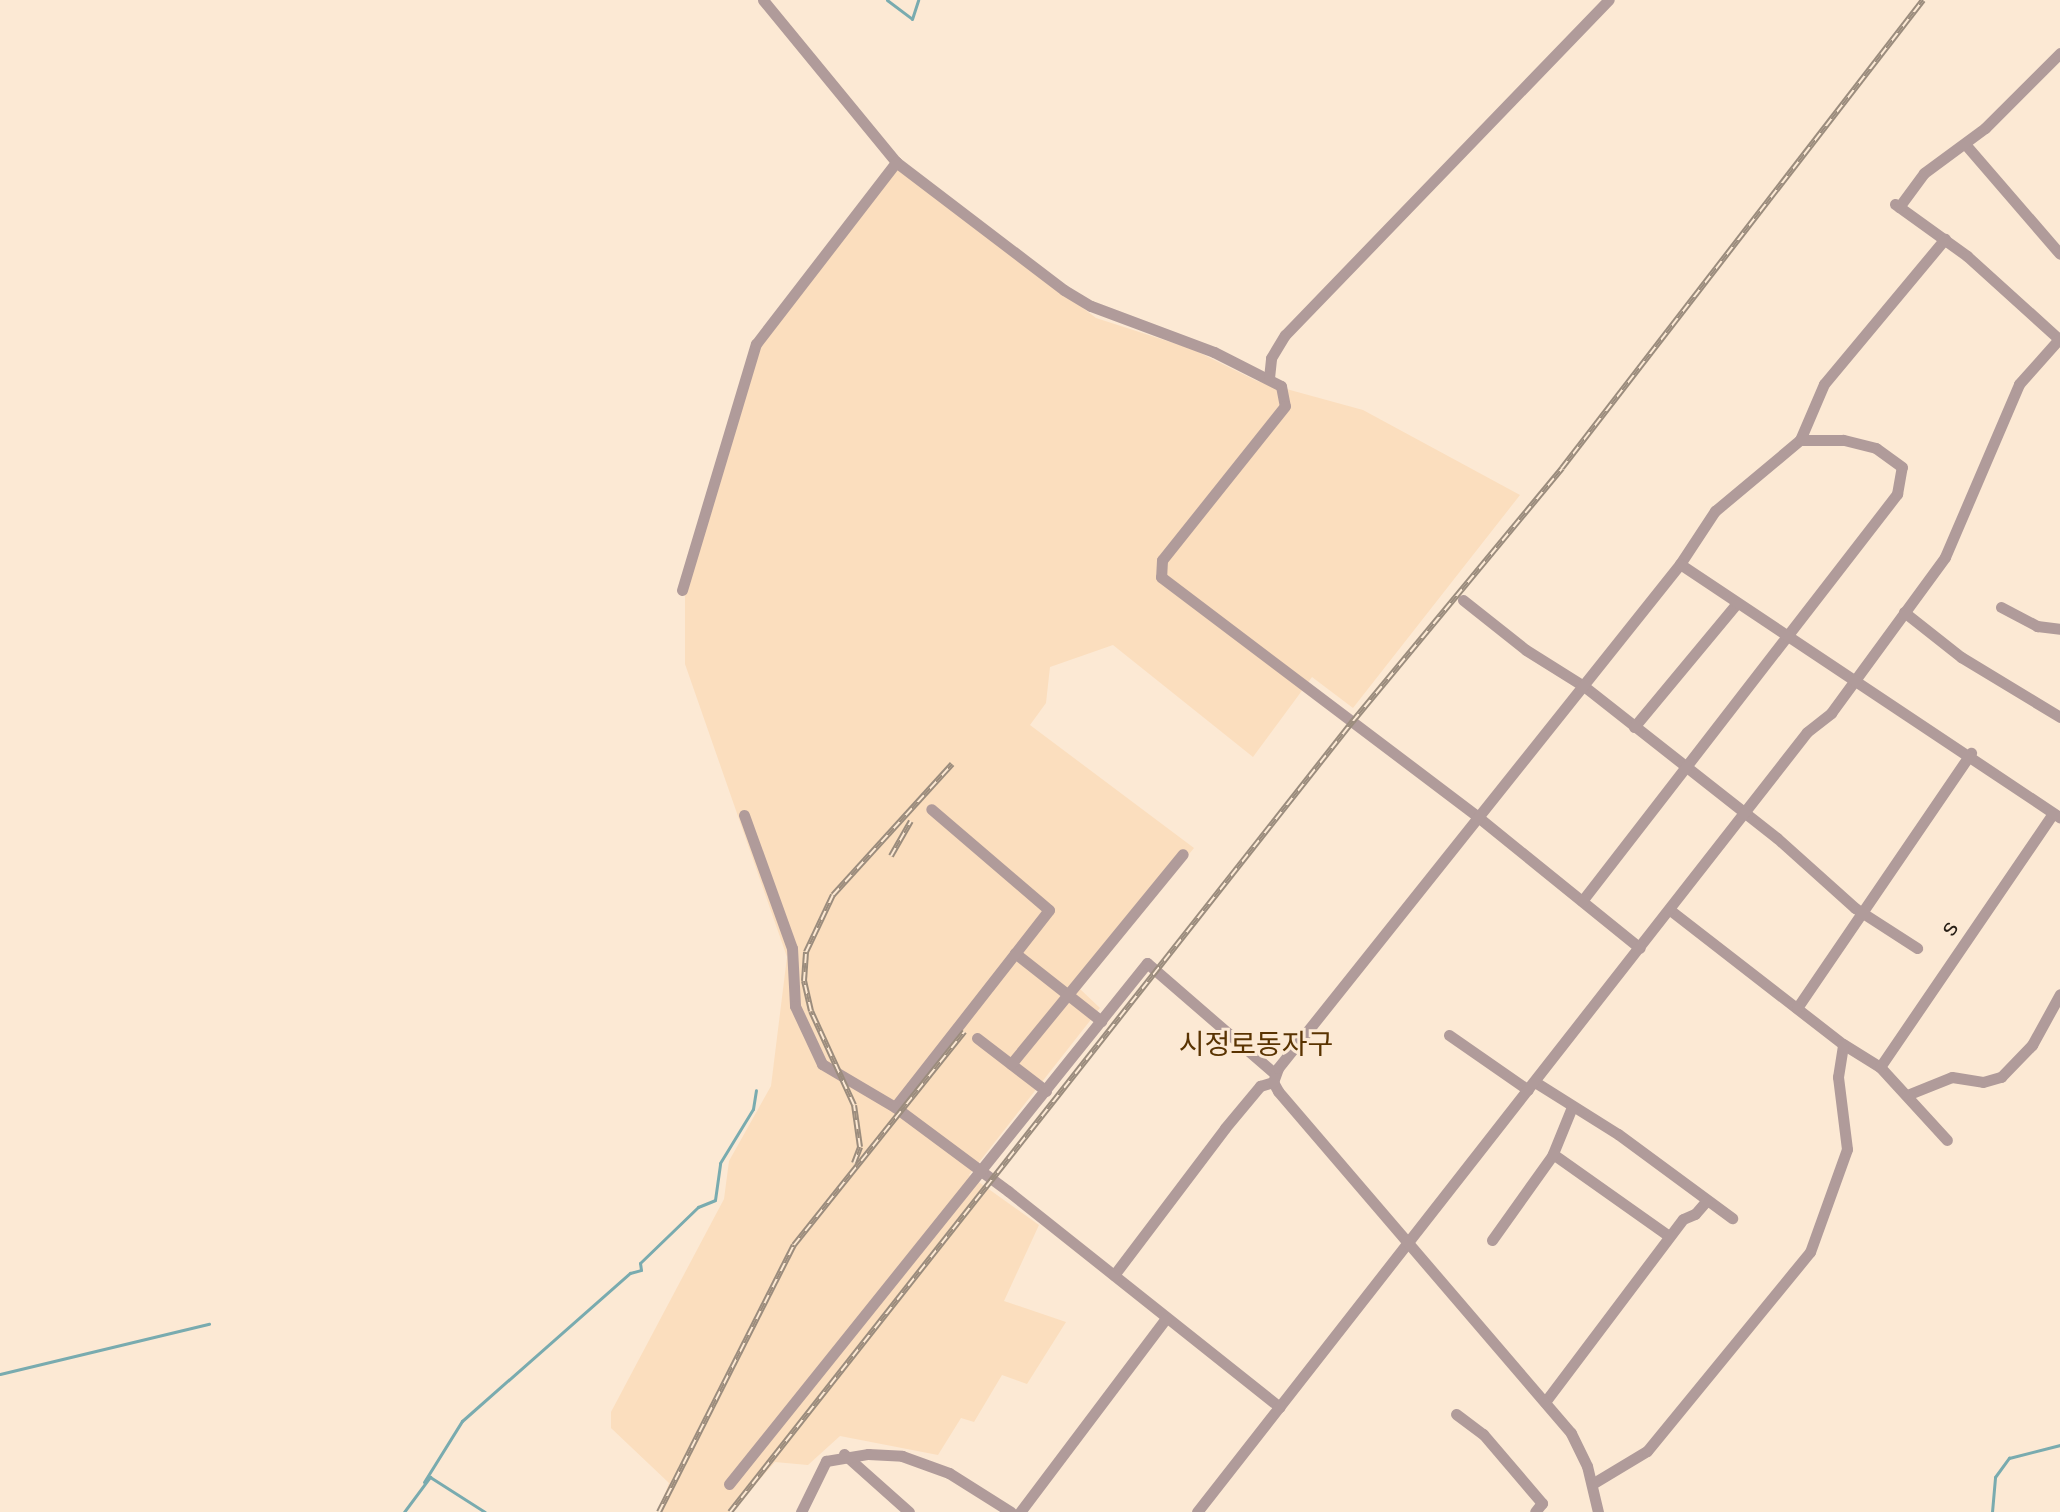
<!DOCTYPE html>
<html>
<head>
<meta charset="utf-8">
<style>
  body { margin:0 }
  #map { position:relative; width:2060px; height:1512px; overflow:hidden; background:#fce9d4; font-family:Helvetica,"Noto Sans KR",sans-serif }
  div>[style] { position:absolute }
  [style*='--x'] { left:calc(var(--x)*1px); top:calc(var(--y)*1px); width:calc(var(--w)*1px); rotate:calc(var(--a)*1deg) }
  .built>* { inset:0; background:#fbdebe }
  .stream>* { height:3px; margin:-1.5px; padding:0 1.5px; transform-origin:1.5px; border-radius:1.5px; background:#79abaf }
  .minor>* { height:11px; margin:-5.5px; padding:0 5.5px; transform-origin:5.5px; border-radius:5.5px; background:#b09b9a }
  .rail>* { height:6px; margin-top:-3px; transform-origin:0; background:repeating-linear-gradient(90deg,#fce9d4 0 9px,#9b8c7d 0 18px); box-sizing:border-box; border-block:2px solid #9b8c7d }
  span { translate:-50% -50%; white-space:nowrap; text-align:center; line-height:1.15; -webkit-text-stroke:6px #fce9d4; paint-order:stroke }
  .street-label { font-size:24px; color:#292017 }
  .quarter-label { font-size:28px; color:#593301 }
</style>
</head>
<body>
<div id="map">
  <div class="built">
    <i style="clip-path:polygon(898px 167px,1096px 318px,1192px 349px,1257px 381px,1363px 410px,1520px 495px,1353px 708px,1312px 677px,1253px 757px,1113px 645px,1050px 667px,1046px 703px,1030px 725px,1194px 848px,1080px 989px,1100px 1008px,969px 1175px,1039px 1225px,1004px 1301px,1066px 1322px,1027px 1384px,1002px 1375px,974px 1422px,961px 1418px,938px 1455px,840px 1436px,808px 1465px,775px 1462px,731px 1512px,658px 1512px,669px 1483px,611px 1428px,611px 1412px,724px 1199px,729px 1161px,771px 1086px,787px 957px,685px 664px,685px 594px,764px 336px)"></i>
  </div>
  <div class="stream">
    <i style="--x:887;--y:0;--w:31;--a:37"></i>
    <i style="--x:912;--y:19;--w:20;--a:-72"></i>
    <i style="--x:0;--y:1374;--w:215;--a:-13.5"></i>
    <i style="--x:424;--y:1482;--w:72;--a:-58.1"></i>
    <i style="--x:462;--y:1421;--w:224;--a:-41.4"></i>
    <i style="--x:630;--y:1273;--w:11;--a:-15"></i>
    <i style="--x:641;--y:1270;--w:7;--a:-98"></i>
    <i style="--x:640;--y:1263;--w:81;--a:-44"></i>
    <i style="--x:698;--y:1207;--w:18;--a:-22"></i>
    <i style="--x:715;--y:1200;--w:37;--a:-82"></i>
    <i style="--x:720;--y:1163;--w:63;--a:-58.6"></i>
    <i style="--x:753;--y:1109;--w:19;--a:-81"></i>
    <i style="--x:404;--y:1512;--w:44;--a:-53.4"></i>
    <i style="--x:430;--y:1477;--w:65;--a:32.5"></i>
    <i style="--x:1992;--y:1512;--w:35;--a:-85"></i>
    <i style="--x:1995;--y:1477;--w:24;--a:-54"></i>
    <i style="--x:2009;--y:1458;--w:53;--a:-14.3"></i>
  </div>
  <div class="minor">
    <i style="--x:763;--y:0;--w:210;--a:50.6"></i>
    <i style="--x:896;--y:162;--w:211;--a:37.3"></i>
    <i style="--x:1064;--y:290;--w:31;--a:31"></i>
    <i style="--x:1091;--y:306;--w:131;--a:20.5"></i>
    <i style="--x:1214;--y:352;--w:75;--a:26.9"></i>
    <i style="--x:1281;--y:386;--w:20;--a:79"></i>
    <i style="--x:1285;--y:406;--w:197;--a:128.6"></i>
    <i style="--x:1162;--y:560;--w:17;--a:93"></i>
    <i style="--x:1161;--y:577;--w:398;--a:37.1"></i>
    <i style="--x:1478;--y:817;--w:208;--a:39"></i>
    <i style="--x:1965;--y:144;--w:145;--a:49.2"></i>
    <i style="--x:1895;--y:204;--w:89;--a:35.8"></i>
    <i style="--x:1967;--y:256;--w:124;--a:42.1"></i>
    <i style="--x:1899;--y:207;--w:42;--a:-53.7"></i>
    <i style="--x:1924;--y:173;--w:76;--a:-36.4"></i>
    <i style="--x:1985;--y:128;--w:106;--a:-45"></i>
    <i style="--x:1269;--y:378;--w:20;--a:-84"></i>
    <i style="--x:1271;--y:358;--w:27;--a:-59"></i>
    <i style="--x:1285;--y:335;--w:466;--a:-46"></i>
    <i style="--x:1680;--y:564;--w:64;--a:-56.6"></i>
    <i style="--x:1715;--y:511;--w:111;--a:-39.9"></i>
    <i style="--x:1800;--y:440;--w:61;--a:-66.8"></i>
    <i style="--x:1824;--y:384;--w:189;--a:-50.2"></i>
    <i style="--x:682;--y:590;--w:257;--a:-73.3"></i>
    <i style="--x:756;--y:344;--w:230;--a:-52.4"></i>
    <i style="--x:1463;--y:600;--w:80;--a:38.4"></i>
    <i style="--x:1526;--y:650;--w:70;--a:32.1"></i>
    <i style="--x:1585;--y:687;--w:244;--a:38.2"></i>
    <i style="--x:1777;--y:838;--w:105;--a:41.9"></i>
    <i style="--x:1855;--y:908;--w:74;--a:32.8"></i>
    <i style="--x:2001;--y:607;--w:41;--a:27.8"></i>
    <i style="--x:2037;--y:626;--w:23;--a:7"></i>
    <i style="--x:1904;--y:612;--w:73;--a:38.3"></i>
    <i style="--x:1961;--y:657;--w:116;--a:31.2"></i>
    <i style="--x:1634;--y:727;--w:160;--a:-50.3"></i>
    <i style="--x:744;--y:815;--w:141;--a:70.2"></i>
    <i style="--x:792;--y:948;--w:58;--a:87"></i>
    <i style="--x:795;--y:1006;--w:64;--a:65"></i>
    <i style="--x:822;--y:1064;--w:85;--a:30.5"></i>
    <i style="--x:895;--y:1107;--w:141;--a:36.6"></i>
    <i style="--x:1008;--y:1191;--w:347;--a:38.5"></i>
    <i style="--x:1582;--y:901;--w:515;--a:-52.26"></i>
    <i style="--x:1897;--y:494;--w:27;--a:-80"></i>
    <i style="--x:1902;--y:467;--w:32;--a:-144"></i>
    <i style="--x:1876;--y:448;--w:34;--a:-166"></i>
    <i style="--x:1843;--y:440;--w:43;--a:180"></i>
    <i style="--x:1670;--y:910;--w:219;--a:37.8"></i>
    <i style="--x:1843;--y:1044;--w:44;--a:31.9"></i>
    <i style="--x:1880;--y:1067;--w:99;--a:47.5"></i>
    <i style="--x:1015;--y:953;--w:110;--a:38.3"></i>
    <i style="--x:1797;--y:1008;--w:309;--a:-55.7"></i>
    <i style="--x:1449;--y:1035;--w:96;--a:34.8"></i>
    <i style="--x:977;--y:1038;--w:87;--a:37.5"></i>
    <i style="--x:1011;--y:1064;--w:271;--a:-50.7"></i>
    <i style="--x:1880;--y:1067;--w:307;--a:-55.7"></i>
    <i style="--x:1535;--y:1082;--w:98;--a:32.1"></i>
    <i style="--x:1618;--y:1134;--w:142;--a:36.4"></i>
    <i style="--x:1907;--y:1095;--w:48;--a:-21.8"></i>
    <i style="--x:1952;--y:1077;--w:31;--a:9"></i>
    <i style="--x:1983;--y:1082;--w:19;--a:-16"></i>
    <i style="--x:2001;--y:1077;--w:45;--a:-45.9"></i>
    <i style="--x:2032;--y:1045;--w:58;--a:-61.2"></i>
    <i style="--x:895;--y:1107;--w:250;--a:-52"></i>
    <i style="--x:1049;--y:910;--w:155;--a:-139.4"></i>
    <i style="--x:1553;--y:1154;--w:142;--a:35.3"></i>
    <i style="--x:1492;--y:1240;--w:103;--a:-54.5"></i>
    <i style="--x:1552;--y:1156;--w:53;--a:-67.8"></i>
    <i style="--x:1114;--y:1275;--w:184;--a:-52.9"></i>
    <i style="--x:1225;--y:1128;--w:55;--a:-50.2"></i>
    <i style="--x:1260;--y:1086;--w:14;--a:-17"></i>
    <i style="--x:1545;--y:1402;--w:229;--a:-53"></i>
    <i style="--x:1683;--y:1219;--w:13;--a:-23"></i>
    <i style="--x:1695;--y:1214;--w:18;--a:-49"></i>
    <i style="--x:1456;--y:1414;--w:34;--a:37"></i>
    <i style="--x:1483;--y:1434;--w:91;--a:49.5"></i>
    <i style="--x:1542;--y:1503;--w:11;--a:128"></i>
    <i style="--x:844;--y:1454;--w:87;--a:41.7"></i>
    <i style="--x:729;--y:1484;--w:668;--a:-51.26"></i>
    <i style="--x:1147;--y:963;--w:169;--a:40.9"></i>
    <i style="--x:1592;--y:1484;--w:64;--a:-31"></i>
    <i style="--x:1647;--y:1451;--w:257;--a:-50.7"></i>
    <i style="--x:1810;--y:1252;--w:109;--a:-70.2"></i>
    <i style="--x:1847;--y:1149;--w:73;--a:-97.1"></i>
    <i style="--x:1838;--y:1077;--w:33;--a:-81"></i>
    <i style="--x:801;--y:1512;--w:57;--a:-63.9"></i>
    <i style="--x:826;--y:1461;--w:43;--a:-9.5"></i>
    <i style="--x:868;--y:1454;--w:34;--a:3"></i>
    <i style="--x:902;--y:1456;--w:50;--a:19.9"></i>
    <i style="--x:949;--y:1473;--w:73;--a:32.2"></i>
    <i style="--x:1020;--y:1512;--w:243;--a:-53"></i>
    <i style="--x:1197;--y:1512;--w:990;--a:-51.97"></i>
    <i style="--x:1807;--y:732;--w:31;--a:-38"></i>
    <i style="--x:1831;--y:713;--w:193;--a:-53.8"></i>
    <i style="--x:1945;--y:557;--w:188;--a:-66.8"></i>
    <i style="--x:2019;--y:384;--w:62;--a:-48.3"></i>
    <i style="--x:1598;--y:1512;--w:47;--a:-103.4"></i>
    <i style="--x:1587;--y:1466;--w:37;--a:-116"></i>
    <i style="--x:1571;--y:1433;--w:450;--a:-130.6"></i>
    <i style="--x:1278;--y:1091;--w:10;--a:-119"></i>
    <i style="--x:1273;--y:1082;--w:15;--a:-70"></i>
    <i style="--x:1278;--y:1068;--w:645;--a:-51.42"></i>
    <i style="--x:1680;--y:564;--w:457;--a:33.7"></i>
  </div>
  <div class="rail">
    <i style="--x:891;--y:856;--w:40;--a:-60.3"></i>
    <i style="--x:854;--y:1163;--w:17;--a:-69"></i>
    <i style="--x:860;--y:1147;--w:42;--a:-98.1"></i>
    <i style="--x:854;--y:1105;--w:103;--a:-114.6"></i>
    <i style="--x:811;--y:1011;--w:31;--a:-103"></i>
    <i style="--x:804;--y:981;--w:29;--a:-86"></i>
    <i style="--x:806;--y:952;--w:63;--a:-64.7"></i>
    <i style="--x:833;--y:895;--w:177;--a:-47.7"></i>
    <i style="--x:659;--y:1512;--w:299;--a:-63.2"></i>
    <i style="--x:794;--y:1245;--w:273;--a:-51.4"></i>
    <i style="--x:730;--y:1512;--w:1007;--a:-51.78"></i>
    <i style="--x:1353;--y:721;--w:328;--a:-50.4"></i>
    <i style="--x:1562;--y:468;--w:591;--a:-52.35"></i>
  </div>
  <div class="street-label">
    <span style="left:1949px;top:928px;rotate:-57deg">s</span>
  </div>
  <div class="quarter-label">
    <span style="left:1256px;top:1045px">시정로동자구</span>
  </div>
</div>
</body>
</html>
